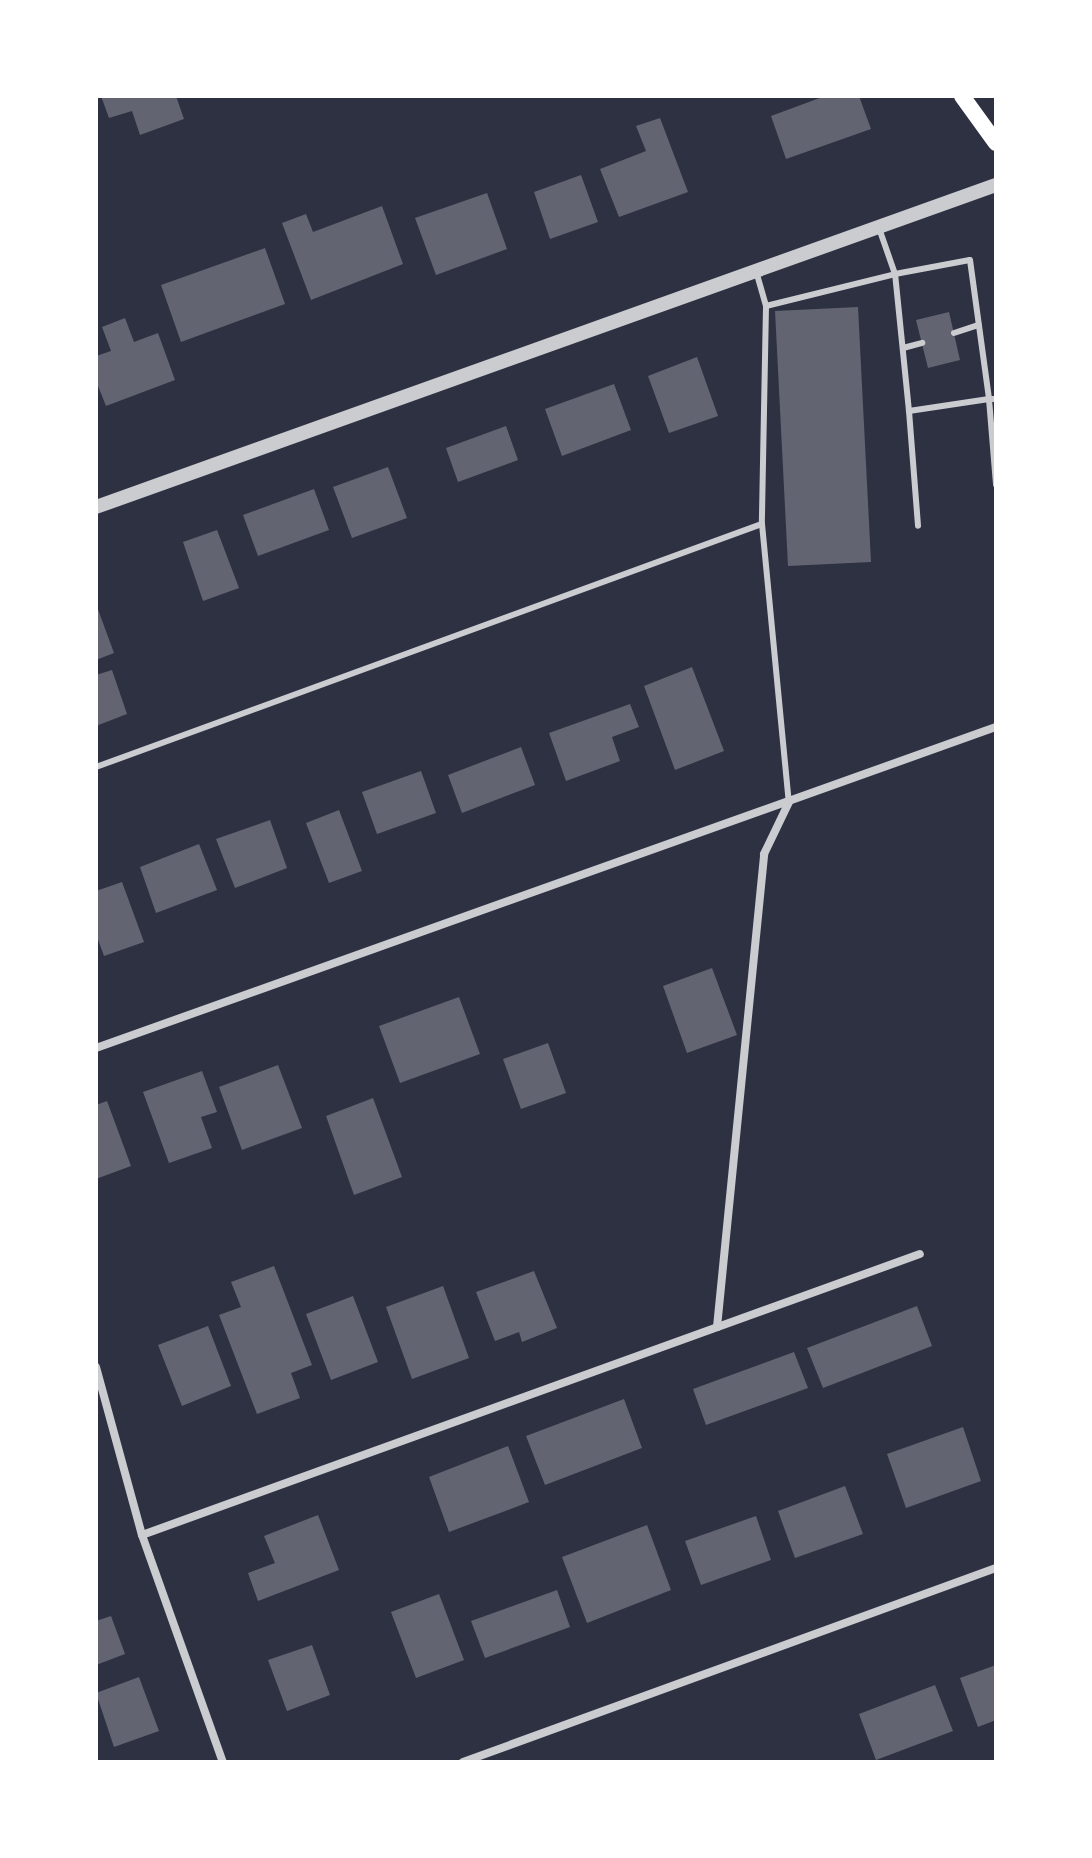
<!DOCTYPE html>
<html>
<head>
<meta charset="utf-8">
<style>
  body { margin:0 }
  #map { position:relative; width:1092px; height:1858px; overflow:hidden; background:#2d3142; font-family:Literata,serif }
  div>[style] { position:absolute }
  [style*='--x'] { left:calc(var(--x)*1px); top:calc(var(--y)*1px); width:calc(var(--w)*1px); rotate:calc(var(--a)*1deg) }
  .building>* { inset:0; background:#626471 }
  .service>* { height:6px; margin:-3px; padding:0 3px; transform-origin:3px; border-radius:3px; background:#caccd0 }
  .minor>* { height:8px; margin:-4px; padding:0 4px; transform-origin:4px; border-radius:4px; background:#caccd0 }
  .tertiary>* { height:14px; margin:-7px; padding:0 7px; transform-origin:7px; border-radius:7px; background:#caccd0 }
  .secondary>* { height:16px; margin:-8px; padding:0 8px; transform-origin:8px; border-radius:8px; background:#fff }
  span { translate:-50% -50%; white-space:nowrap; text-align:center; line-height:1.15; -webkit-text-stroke:7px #fff; paint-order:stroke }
  .frame { position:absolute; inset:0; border:98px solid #fff; pointer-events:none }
</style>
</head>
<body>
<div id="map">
  <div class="building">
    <i style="clip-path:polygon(101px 96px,176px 96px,184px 119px,140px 135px,132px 111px,109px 118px)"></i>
    <i style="clip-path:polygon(825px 96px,859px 96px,871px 129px,786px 159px,771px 116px)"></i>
    <i style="clip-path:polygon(660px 118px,688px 192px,619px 217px,600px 169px,646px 151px,636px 126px)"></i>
    <i style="clip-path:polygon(581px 175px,598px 222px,550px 239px,534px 192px)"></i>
    <i style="clip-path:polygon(487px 193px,507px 249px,436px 275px,415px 218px)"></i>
    <i style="clip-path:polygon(382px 206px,403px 264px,311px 300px,282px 223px,306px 214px,313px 232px)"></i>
    <i style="clip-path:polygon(265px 248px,285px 304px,181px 342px,161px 285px)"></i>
    <i style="clip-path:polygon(858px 307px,871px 562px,788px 566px,775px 311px)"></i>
    <i style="clip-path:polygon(949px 312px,960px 360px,928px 368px,916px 320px)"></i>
    <i style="clip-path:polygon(125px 318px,134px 342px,158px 333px,175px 380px,106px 406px,96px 381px,96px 356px,111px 351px,102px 327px)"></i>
    <i style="clip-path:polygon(697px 357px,718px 416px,669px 433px,648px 376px)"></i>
    <i style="clip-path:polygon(614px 384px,631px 430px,562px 456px,545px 409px)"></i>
    <i style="clip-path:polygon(506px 426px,518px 460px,458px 482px,446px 448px)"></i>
    <i style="clip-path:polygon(388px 467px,407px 518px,352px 538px,333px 487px)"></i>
    <i style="clip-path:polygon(314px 489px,329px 530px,258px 556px,243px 515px)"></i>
    <i style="clip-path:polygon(217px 530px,239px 588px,203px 601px,183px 542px)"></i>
    <i style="clip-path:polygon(96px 604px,114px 653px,96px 660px)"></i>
    <i style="clip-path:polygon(692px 667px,724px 751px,675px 770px,644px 686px)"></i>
    <i style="clip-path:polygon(112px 670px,127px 714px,96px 726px,96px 675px)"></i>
    <i style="clip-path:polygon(630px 704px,639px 727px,612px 737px,620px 761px,566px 781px,549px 733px)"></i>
    <i style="clip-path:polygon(521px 747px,535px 785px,462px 813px,448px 775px)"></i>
    <i style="clip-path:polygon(421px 771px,436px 813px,377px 834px,362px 792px)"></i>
    <i style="clip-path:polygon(339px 810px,362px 871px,329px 883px,306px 823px)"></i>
    <i style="clip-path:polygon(270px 820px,287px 868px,235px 888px,216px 839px)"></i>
    <i style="clip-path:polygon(199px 844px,217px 890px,156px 913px,140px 867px)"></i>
    <i style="clip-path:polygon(122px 882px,144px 942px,104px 956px,96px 934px,96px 891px)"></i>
    <i style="clip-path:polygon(712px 968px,737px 1035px,687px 1053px,663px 986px)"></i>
    <i style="clip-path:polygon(459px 997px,480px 1054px,400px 1083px,379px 1026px)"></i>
    <i style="clip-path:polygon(548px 1043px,566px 1093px,521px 1109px,503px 1059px)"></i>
    <i style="clip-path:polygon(278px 1065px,302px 1128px,242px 1150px,219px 1087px)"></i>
    <i style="clip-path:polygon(202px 1071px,217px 1112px,201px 1117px,212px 1148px,169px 1163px,143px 1092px)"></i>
    <i style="clip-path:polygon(373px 1098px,402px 1177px,354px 1195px,326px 1116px)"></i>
    <i style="clip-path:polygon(107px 1101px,131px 1166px,96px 1179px,96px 1105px)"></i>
    <i style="clip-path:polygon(274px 1266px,312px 1365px,291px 1373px,300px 1398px,257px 1414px,219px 1315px,241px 1307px,231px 1282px)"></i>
    <i style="clip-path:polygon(534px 1271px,557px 1328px,522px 1342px,519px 1332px,495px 1341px,476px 1292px)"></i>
    <i style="clip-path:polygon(443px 1286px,469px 1358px,412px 1379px,386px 1307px)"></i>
    <i style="clip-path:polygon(353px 1296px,378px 1362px,331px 1380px,306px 1314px)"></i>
    <i style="clip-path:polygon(917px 1306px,932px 1346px,823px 1388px,807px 1348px)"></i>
    <i style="clip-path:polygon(208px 1326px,231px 1386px,182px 1406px,158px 1345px)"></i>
    <i style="clip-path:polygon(794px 1352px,808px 1388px,706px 1425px,693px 1389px)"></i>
    <i style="clip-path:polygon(624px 1399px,642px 1448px,545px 1485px,526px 1436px)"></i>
    <i style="clip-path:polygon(963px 1427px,981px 1481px,906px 1508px,887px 1454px)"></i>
    <i style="clip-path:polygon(508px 1446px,529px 1502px,449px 1532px,429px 1477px)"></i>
    <i style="clip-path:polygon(845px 1486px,863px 1534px,795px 1558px,778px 1511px)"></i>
    <i style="clip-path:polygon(318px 1515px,339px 1570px,258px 1601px,248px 1573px,275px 1563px,264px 1536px)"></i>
    <i style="clip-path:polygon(756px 1516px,771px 1560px,701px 1585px,685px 1541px)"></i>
    <i style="clip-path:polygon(647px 1525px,671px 1590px,587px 1623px,562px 1557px)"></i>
    <i style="clip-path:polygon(557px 1590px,570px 1627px,485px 1658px,471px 1621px)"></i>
    <i style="clip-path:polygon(439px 1594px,464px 1660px,416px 1678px,391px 1612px)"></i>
    <i style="clip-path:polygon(111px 1616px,125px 1654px,96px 1665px,96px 1621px)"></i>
    <i style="clip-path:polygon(312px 1645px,330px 1695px,287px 1711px,268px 1660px)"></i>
    <i style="clip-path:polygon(996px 1665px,996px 1720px,978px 1727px,960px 1678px)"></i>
    <i style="clip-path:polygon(139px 1677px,159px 1731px,114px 1747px,96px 1693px)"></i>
    <i style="clip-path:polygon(935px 1685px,953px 1731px,876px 1760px,859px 1714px)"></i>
  </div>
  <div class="service">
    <i style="--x:756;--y:271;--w:36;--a:74"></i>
    <i style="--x:766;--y:306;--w:218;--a:91.1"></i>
    <i style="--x:762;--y:524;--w:279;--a:84.5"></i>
    <i style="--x:766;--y:306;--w:133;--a:-13.9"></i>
    <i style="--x:895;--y:274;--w:49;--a:-109.2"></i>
    <i style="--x:954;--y:333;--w:26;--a:-18"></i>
    <i style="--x:903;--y:348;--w:20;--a:-15"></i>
    <i style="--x:996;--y:399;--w:7;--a:180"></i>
    <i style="--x:989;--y:399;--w:81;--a:171.5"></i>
    <i style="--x:909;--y:411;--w:138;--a:-95.8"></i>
    <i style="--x:895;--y:274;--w:76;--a:-10.6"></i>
    <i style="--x:970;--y:260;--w:140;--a:82.2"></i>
    <i style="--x:989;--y:399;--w:86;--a:85.3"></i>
    <i style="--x:909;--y:411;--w:115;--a:85.5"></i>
    <i style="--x:96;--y:767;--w:709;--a:-20.05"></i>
  </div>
  <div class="minor">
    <i style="--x:96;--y:1048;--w:956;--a:-19.63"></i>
    <i style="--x:717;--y:1327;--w:475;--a:-84.3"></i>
    <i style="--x:764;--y:854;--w:58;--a:-64.3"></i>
    <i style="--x:96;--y:1367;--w:174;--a:74.7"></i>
    <i style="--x:142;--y:1535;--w:241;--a:70.4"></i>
    <i style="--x:142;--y:1535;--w:827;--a:-19.86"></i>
    <i style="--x:463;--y:1762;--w:567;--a:-20"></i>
  </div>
  <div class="tertiary">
    <i style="--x:96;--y:507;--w:956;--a:-19.69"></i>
  </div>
  <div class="secondary">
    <i style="--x:962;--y:96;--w:58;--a:54.1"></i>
  </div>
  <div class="frame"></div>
</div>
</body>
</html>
